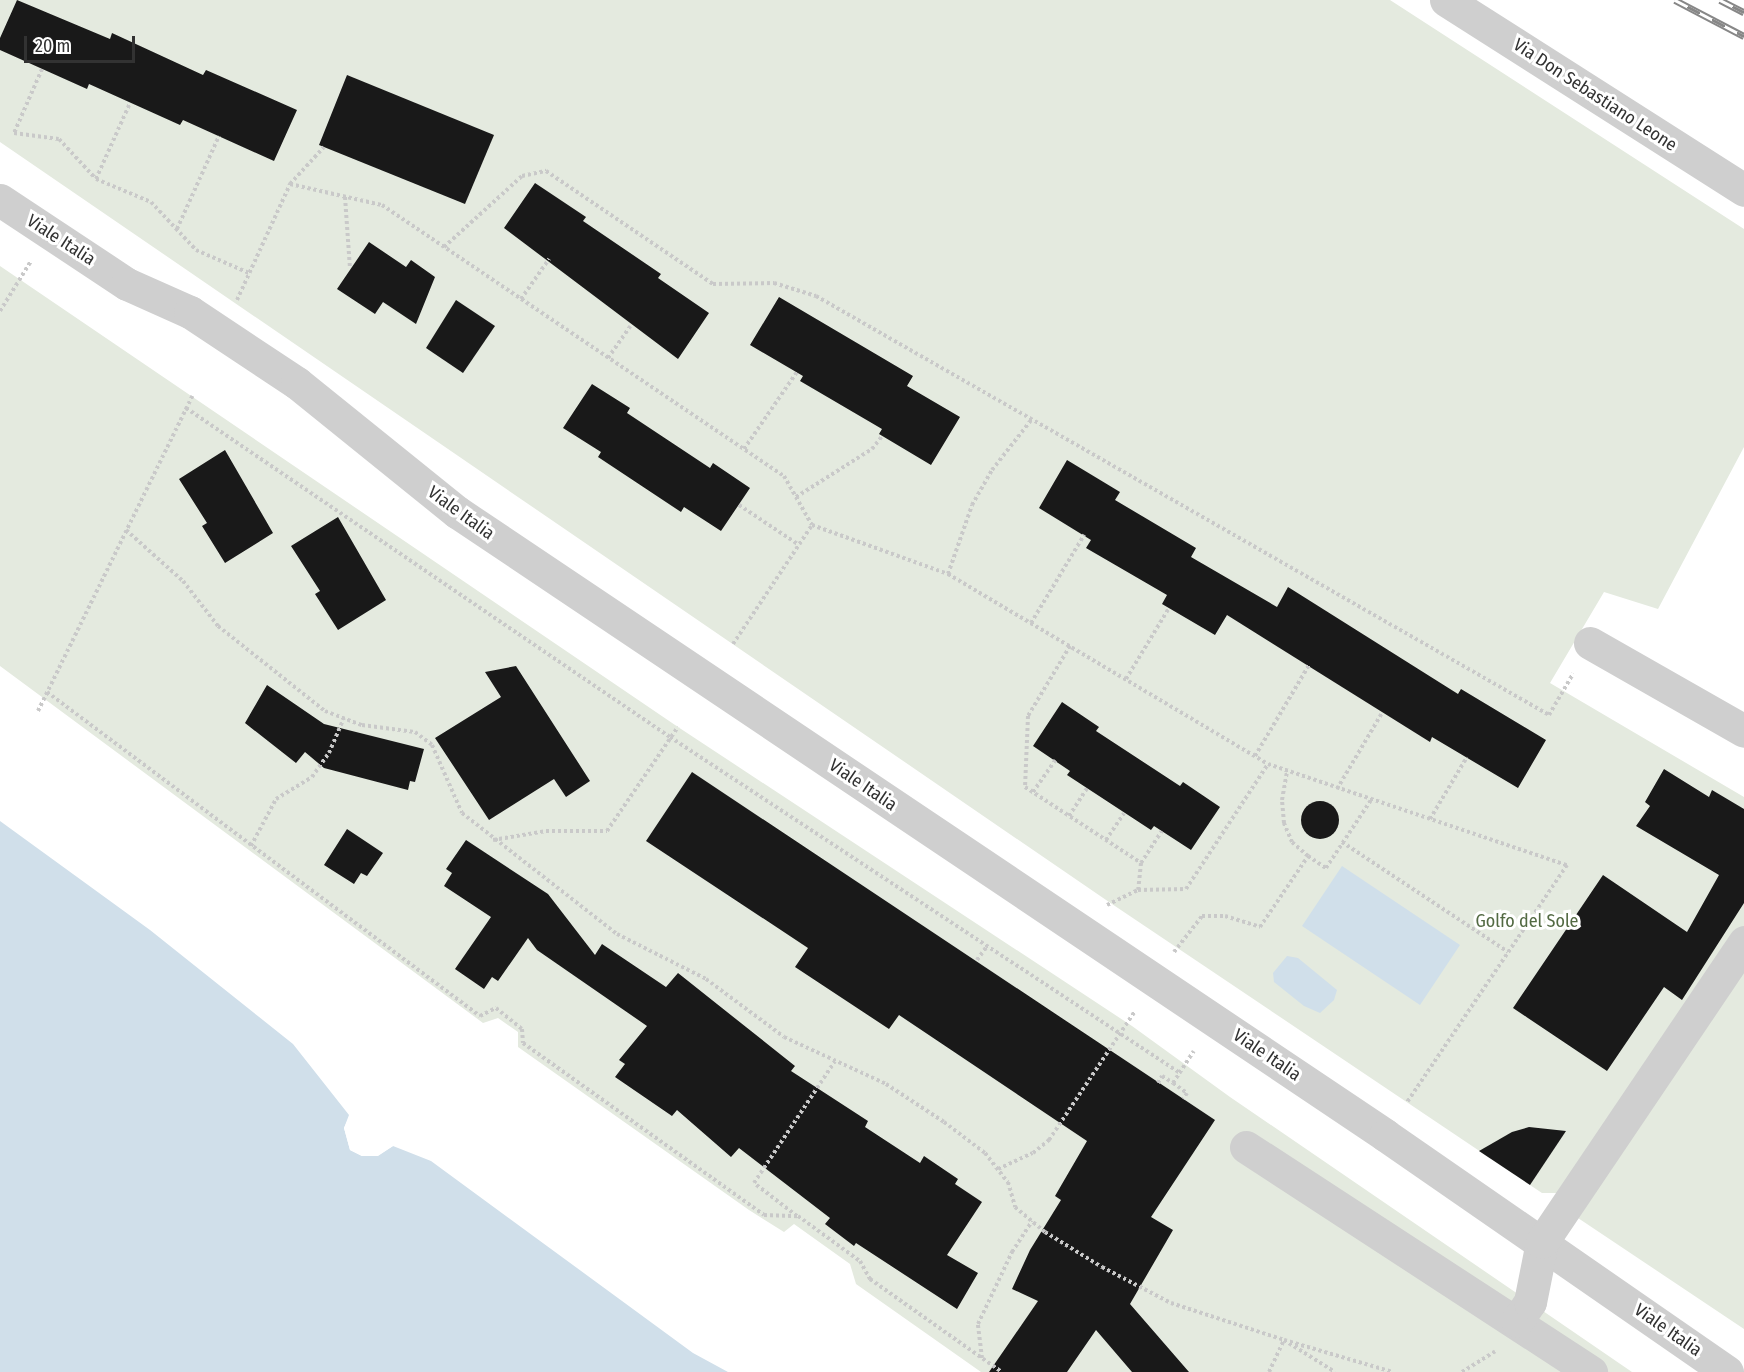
<!DOCTYPE html>
<html>
<head>
<meta charset="utf-8">
<style>
  body { margin:0 }
  #map { position:relative; width:1744px; height:1372px; overflow:hidden; background:#fff; font-family:"Fira Sans Condensed",sans-serif }
  div>[style] { position:absolute }
  [style*='--x'] { left:calc(var(--x)*1px); top:calc(var(--y)*1px); width:calc(var(--w)*1px); rotate:calc(var(--a)*1deg) }
  .green>* { inset:0; background:#e4eadf }
  .water>* { inset:0; background:#d0dfea }
  .pier>* { inset:0; background:#fff }
  .building>* { inset:0; background:#191919 }
  .round { border-radius:50% }
  .path>* { height:4px; margin-top:-2px; transform-origin:0; background:repeating-linear-gradient(90deg,#c9c9c9 0 3px,transparent 0 6px) }
  .minor>* { height:33px; margin:-16.5px; padding:0 16.5px; transform-origin:16.5px; border-radius:16.5px; background:#cfcfcf }
  .rail>* { height:7px; margin-top:-3.5px; transform-origin:0; background:repeating-linear-gradient(90deg,#fff 0 14px,#878787 0 28px); box-sizing:border-box; border-block:2px solid #878787 }
  span { translate:-50% -50%; white-space:nowrap; text-align:center; line-height:1.15; -webkit-text-stroke:6px #fff; paint-order:stroke }
  .street-label { font-size:18px; color:#323232 }
  .park-label { font-size:18px; color:#536a43 }
  .scale { position:absolute; left:24px; top:36px; width:111px; height:27px; box-sizing:border-box; border:3px solid #323232; border-top:0; padding-left:8px; font-size:18px; line-height:21px; white-space:nowrap; color:#323232; -webkit-text-stroke:4px #fff; paint-order:stroke }
</style>
</head>
<body>
<div id="map">
  <div class="green">
    <i style="clip-path:polygon(0 0,1390px 0,1744px 229px,1744px 447px,1658px 609px,1604px 592px,1550px 683px,1744px 797px,1744px 1329px,1578px 1218px,1556px 1193px,1542px 1193px,1109px 902px,0 142px)"></i>
    <i style="clip-path:polygon(0 266px,678px 727px,1132px 1026px,1230px 1097px,1632px 1372px,981px 1372px,856px 1284px,850px 1264px,794px 1224px,784px 1232px,749px 1210px,518px 1047px,518px 1032px,498px 1018px,483px 1023px,0 666px)"></i>
  </div>
  <div class="water">
    <i style="clip-path:polygon(0 821px,150px 930px,293px 1044px,349px 1115px,344px 1128px,350px 1150px,362px 1156px,377px 1156px,393px 1146px,431px 1161px,693px 1353px,728px 1372px,0 1372px)"></i>
    <i style="clip-path:polygon(1342px 866px,1460px 945px,1420px 1005px,1302px 926px)"></i>
    <i style="clip-path:polygon(1287px 956px,1298px 958px,1337px 990px,1334px 1000px,1320px 1013px,1304px 1006px,1274px 982px,1273px 973px)"></i>
  </div>
  <div class="pier">
    <i style="clip-path:polygon(351px 1113px,347px 1128px,352px 1148px,377px 1153px,395px 1143px,393px 1146px,378px 1156px,362px 1156px,350px 1150px,344px 1128px)"></i>
  </div>
  <div class="building">
    <i style="clip-path:polygon(17px 0,110px 39px,112px 33px,203px 75px,206px 70px,297px 110px,274px 161px,183px 120px,180px 125px,89px 84px,87px 89px,0 50px,0 38px)"></i>
    <i style="clip-path:polygon(347px 75px,494px 135px,465px 204px,319px 145px)"></i>
    <i style="clip-path:polygon(535px 183px,586px 217px,583px 221px,661px 274px,658px 278px,709px 313px,678px 359px,504px 228px)"></i>
    <i style="clip-path:polygon(369px 242px,406px 267px,411px 260px,435px 277px,416px 324px,383px 302px,375px 314px,337px 289px)"></i>
    <i style="clip-path:polygon(779px 297px,913px 376px,907px 386px,960px 417px,931px 465px,879px 434px,882px 429px,800px 381px,803px 376px,750px 345px)"></i>
    <i style="clip-path:polygon(456px 300px,495px 326px,463px 373px,426px 348px)"></i>
    <i style="clip-path:polygon(592px 384px,630px 408px,627px 413px,710px 468px,713px 463px,750px 488px,721px 531px,684px 507px,681px 512px,598px 457px,601px 452px,563px 428px)"></i>
    <i style="clip-path:polygon(225px 450px,273px 533px,225px 563px,202px 526px,207px 523px,179px 479px)"></i>
    <i style="clip-path:polygon(1067px 460px,1120px 492px,1115px 500px,1196px 548px,1191px 557px,1277px 607px,1288px 587px,1458px 694px,1461px 689px,1546px 740px,1518px 788px,1432px 737px,1430px 742px,1227px 615px,1215px 635px,1162px 604px,1167px 595px,1086px 548px,1091px 540px,1039px 508px)"></i>
    <i style="clip-path:polygon(338px 517px,386px 600px,338px 630px,315px 594px,320px 591px,291px 546px)"></i>
    <i style="clip-path:polygon(516px 666px,590px 781px,566px 797px,554px 779px,489px 820px,435px 738px,501px 697px,485px 672px)"></i>
    <i style="clip-path:polygon(267px 685px,324px 724px,424px 749px,415px 782px,410px 781px,408px 790px,324px 768px,305px 752px,296px 763px,245px 723px)"></i>
    <i style="clip-path:polygon(1062px 702px,1099px 727px,1096px 731px,1180px 786px,1183px 782px,1220px 807px,1191px 850px,1154px 826px,1151px 830px,1067px 775px,1070px 771px,1033px 746px)"></i>
    <i style="clip-path:polygon(1664px 769px,1709px 797px,1712px 790px,1744px 809px,1744px 903px,1682px 1000px,1664px 987px,1607px 1071px,1513px 1008px,1603px 875px,1687px 932px,1719px 875px,1636px 826px,1650px 806px,1645px 802px)"></i>
    <i style="clip-path:polygon(692px 772px,1215px 1120px,1151px 1217px,1173px 1230px,1130px 1304px,1189px 1372px,1132px 1372px,1096px 1330px,1067px 1372px,989px 1372px,1038px 1301px,1012px 1289px,1030px 1250px,1061px 1200px,1055px 1196px,1087px 1141px,899px 1015px,889px 1029px,795px 967px,808px 948px,646px 841px)"></i>
    <i class="round" style="left:1301px;top:801px;width:38px;height:38px"></i>
    <i style="clip-path:polygon(347px 829px,383px 853px,367px 876px,361px 873px,354px 884px,324px 865px)"></i>
    <i style="clip-path:polygon(466px 840px,548px 894px,595px 955px,602px 944px,666px 987px,678px 973px,795px 1066px,791px 1071px,868px 1121px,865px 1127px,920px 1163px,924px 1156px,958px 1179px,955px 1184px,982px 1202px,947px 1255px,978px 1273px,957px 1309px,856px 1243px,854px 1246px,825px 1224px,830px 1218px,739px 1148px,731px 1157px,677px 1110px,672px 1116px,615px 1077px,625px 1064px,619px 1060px,647px 1026px,537px 950px,528px 938px,498px 981px,492px 977px,484px 989px,455px 969px,491px 917px,444px 886px,452px 873px,446px 869px)"></i>
    <i style="clip-path:polygon(1529px 1127px,1566px 1131px,1530px 1185px,1479px 1151px,1512px 1132px)"></i>
  </div>
  <div class="path">
    <i style="--x:42;--y:69;--w:70;--a:113.6"></i>
    <i style="--x:14;--y:133;--w:45;--a:7.6"></i>
    <i style="--x:59;--y:139;--w:54;--a:47.2"></i>
    <i style="--x:96;--y:179;--w:60;--a:22.7"></i>
    <i style="--x:151;--y:202;--w:66;--a:46.8"></i>
    <i style="--x:196;--y:250;--w:58;--a:23.5"></i>
    <i style="--x:96;--y:179;--w:83;--a:-65.9"></i>
    <i style="--x:290;--y:184;--w:50;--a:-47.4"></i>
    <i style="--x:345;--y:197;--w:72;--a:86"></i>
    <i style="--x:177;--y:229;--w:102;--a:-65.7"></i>
    <i style="--x:444;--y:247;--w:105;--a:-42.3"></i>
    <i style="--x:522;--y:176;--w:25;--a:-12"></i>
    <i style="--x:546;--y:171;--w:202;--a:34.1"></i>
    <i style="--x:713;--y:284;--w:61;--a:-0.9"></i>
    <i style="--x:774;--y:283;--w:44;--a:17.2"></i>
    <i style="--x:816;--y:296;--w:844;--a:29.75"></i>
    <i style="--x:1549;--y:715;--w:48;--a:-59.7"></i>
    <i style="--x:521;--y:299;--w:49;--a:-55"></i>
    <i style="--x:237;--y:300;--w:128;--a:-65.4"></i>
    <i style="--x:290;--y:184;--w:94;--a:12.9"></i>
    <i style="--x:382;--y:205;--w:485;--a:34"></i>
    <i style="--x:784;--y:476;--w:56;--a:60.3"></i>
    <i style="--x:812;--y:525;--w:145;--a:19.8"></i>
    <i style="--x:948;--y:574;--w:372;--a:30.7"></i>
    <i style="--x:1268;--y:764;--w:316;--a:18.7"></i>
    <i style="--x:1567;--y:865;--w:286;--a:124"></i>
    <i style="--x:0;--y:311;--w:59;--a:-58.2"></i>
    <i style="--x:608;--y:358;--w:39;--a:-55"></i>
    <i style="--x:186;--y:408;--w:585;--a:34.21"></i>
    <i style="--x:670;--y:737;--w:611;--a:33.38"></i>
    <i style="--x:744;--y:449;--w:93;--a:-55.5"></i>
    <i style="--x:796;--y:497;--w:90;--a:-32.3"></i>
    <i style="--x:872;--y:449;--w:16;--a:-52"></i>
    <i style="--x:739;--y:505;--w:72;--a:33.7"></i>
    <i style="--x:126;--y:530;--w:76;--a:41.8"></i>
    <i style="--x:183;--y:581;--w:57;--a:52.1"></i>
    <i style="--x:218;--y:626;--w:137;--a:38.5"></i>
    <i style="--x:325;--y:711;--w:40;--a:21"></i>
    <i style="--x:362;--y:725;--w:53;--a:7.5"></i>
    <i style="--x:415;--y:732;--w:21;--a:37"></i>
    <i style="--x:432;--y:745;--w:74;--a:66.2"></i>
    <i style="--x:462;--y:813;--w:197;--a:38"></i>
    <i style="--x:617;--y:934;--w:100;--a:26.8"></i>
    <i style="--x:706;--y:979;--w:97;--a:36.6"></i>
    <i style="--x:784;--y:1037;--w:112;--a:24.7"></i>
    <i style="--x:886;--y:1084;--w:69;--a:33.2"></i>
    <i style="--x:944;--y:1122;--w:51;--a:37.1"></i>
    <i style="--x:985;--y:1153;--w:37;--a:52"></i>
    <i style="--x:1008;--y:1182;--w:26;--a:74"></i>
    <i style="--x:1015;--y:1207;--w:39;--a:40"></i>
    <i style="--x:1045;--y:1232;--w:67;--a:31.6"></i>
    <i style="--x:1102;--y:1267;--w:78;--a:27.6"></i>
    <i style="--x:1171;--y:1303;--w:119;--a:18.1"></i>
    <i style="--x:1284;--y:1340;--w:60;--a:32.1"></i>
    <i style="--x:948;--y:574;--w:73;--a:-70.8"></i>
    <i style="--x:972;--y:505;--w:40;--a:-60.3"></i>
    <i style="--x:992;--y:470;--w:65;--a:-51.9"></i>
    <i style="--x:1031;--y:623;--w:103;--a:-58.9"></i>
    <i style="--x:733;--y:644;--w:143;--a:-56.4"></i>
    <i style="--x:1070;--y:646;--w:82;--a:121"></i>
    <i style="--x:1028;--y:716;--w:71;--a:92.4"></i>
    <i style="--x:1025;--y:787;--w:139;--a:33.2"></i>
    <i style="--x:1141;--y:863;--w:27;--a:96"></i>
    <i style="--x:1126;--y:679;--w:83;--a:-58.8"></i>
    <i style="--x:47;--y:692;--w:541;--a:36.81"></i>
    <i style="--x:480;--y:1016;--w:18;--a:-27"></i>
    <i style="--x:496;--y:1008;--w:33;--a:39"></i>
    <i style="--x:522;--y:1029;--w:14;--a:86"></i>
    <i style="--x:523;--y:1043;--w:296;--a:35.5"></i>
    <i style="--x:764;--y:1215;--w:34;--a:2"></i>
    <i style="--x:798;--y:1216;--w:77;--a:36"></i>
    <i style="--x:860;--y:1261;--w:21;--a:61"></i>
    <i style="--x:870;--y:1279;--w:161;--a:35.2"></i>
    <i style="--x:38;--y:711;--w:351;--a:-63.9"></i>
    <i style="--x:1255;--y:756;--w:106;--a:-59.3"></i>
    <i style="--x:1337;--y:789;--w:88;--a:-59.4"></i>
    <i style="--x:1033;--y:792;--w:39;--a:-55"></i>
    <i style="--x:1069;--y:816;--w:33;--a:-57"></i>
    <i style="--x:1430;--y:819;--w:72;--a:-59.2"></i>
    <i style="--x:493;--y:840;--w:54;--a:-9.6"></i>
    <i style="--x:546;--y:831;--w:61;--a:0"></i>
    <i style="--x:607;--y:831;--w:126;--a:-55.7"></i>
    <i style="--x:1106;--y:840;--w:32;--a:-56"></i>
    <i style="--x:1342;--y:842;--w:199;--a:33.5"></i>
    <i style="--x:251;--y:846;--w:53;--a:-62"></i>
    <i style="--x:276;--y:799;--w:42;--a:-31.4"></i>
    <i style="--x:312;--y:777;--w:29;--a:-55"></i>
    <i style="--x:329;--y:753;--w:38;--a:-67"></i>
    <i style="--x:1308;--y:856;--w:22;--a:34"></i>
    <i style="--x:1326;--y:868;--w:82;--a:-56.5"></i>
    <i style="--x:1141;--y:863;--w:38;--a:-57"></i>
    <i style="--x:1107;--y:905;--w:34;--a:-26"></i>
    <i style="--x:1138;--y:890;--w:48;--a:-1.2"></i>
    <i style="--x:1186;--y:889;--w:149;--a:-56.7"></i>
    <i style="--x:1174;--y:952;--w:46;--a:-52.1"></i>
    <i style="--x:1202;--y:916;--w:23;--a:0"></i>
    <i style="--x:1225;--y:916;--w:37;--a:17"></i>
    <i style="--x:1260;--y:927;--w:86;--a:-55.9"></i>
    <i style="--x:1308;--y:856;--w:21;--a:-139"></i>
    <i style="--x:1292;--y:842;--w:21;--a:-113"></i>
    <i style="--x:1284;--y:823;--w:23;--a:-95"></i>
    <i style="--x:1282;--y:800;--w:29;--a:-80"></i>
    <i style="--x:977;--y:960;--w:17;--a:-54"></i>
    <i style="--x:1158;--y:1083;--w:8;--a:-60"></i>
    <i style="--x:1162;--y:1076;--w:13;--a:32"></i>
    <i style="--x:1173;--y:1083;--w:38;--a:-57"></i>
    <i style="--x:1173;--y:1083;--w:17;--a:36"></i>
    <i style="--x:1187;--y:1093;--w:7;--a:124"></i>
    <i style="--x:998;--y:1169;--w:38;--a:-25"></i>
    <i style="--x:1033;--y:1153;--w:21;--a:-39"></i>
    <i style="--x:1049;--y:1140;--w:155;--a:-56.3"></i>
    <i style="--x:797;--y:1216;--w:54;--a:-142.5"></i>
    <i style="--x:754;--y:1183;--w:146;--a:-56.4"></i>
    <i style="--x:982;--y:1358;--w:34;--a:-97"></i>
    <i style="--x:978;--y:1324;--w:80;--a:-64.7"></i>
    <i style="--x:1012;--y:1252;--w:37;--a:-57"></i>
    <i style="--x:1269;--y:1372;--w:35;--a:-65"></i>
    <i style="--x:1284;--y:1340;--w:114;--a:16.4"></i>
    <i style="--x:1462;--y:1372;--w:39;--a:-32"></i>
  </div>
  <div class="minor">
    <i style="--x:1446;--y:0;--w:353;--a:32.5"></i>
    <i style="--x:0;--y:200;--w:152;--a:33.5"></i>
    <i style="--x:127;--y:284;--w:69;--a:24"></i>
    <i style="--x:190;--y:312;--w:128;--a:33.6"></i>
    <i style="--x:297;--y:383;--w:206;--a:38.9"></i>
    <i style="--x:457;--y:512;--w:1118;--a:33.87"></i>
    <i style="--x:1385;--y:1135;--w:416;--a:34.7"></i>
    <i style="--x:1590;--y:643;--w:177;--a:29.7"></i>
    <i style="--x:1246;--y:1147;--w:412;--a:33.1"></i>
    <i style="--x:1517;--y:1321;--w:23;--a:-56"></i>
    <i style="--x:1530;--y:1302;--w:61;--a:-78.7"></i>
    <i style="--x:1542;--y:1242;--w:362;--a:-56"></i>
  </div>
  <div class="rail">
    <i style="--x:1675;--y:0;--w:78;--a:27.6"></i>
    <i style="--x:1720;--y:0;--w:27;--a:27"></i>
  </div>
  <div class="street-label">
    <span style="left:1595px;top:95px;rotate:33deg">Via Don Sebastiano Leone</span>
    <span style="left:61px;top:240px;rotate:33deg">Viale Italia</span>
    <span style="left:461px;top:513px;rotate:36deg">Viale Italia</span>
    <span style="left:863px;top:785px;rotate:34deg">Viale Italia</span>
    <span style="left:1267px;top:1055px;rotate:34deg">Viale Italia</span>
    <span style="left:1668px;top:1330px;rotate:35deg">Viale Italia</span>
  </div>
  <div class="park-label">
    <span style="left:1527px;top:921px">Golfo del Sole</span>
  </div>
  <div class="scale">20 m</div>
</div>
</body>
</html>
